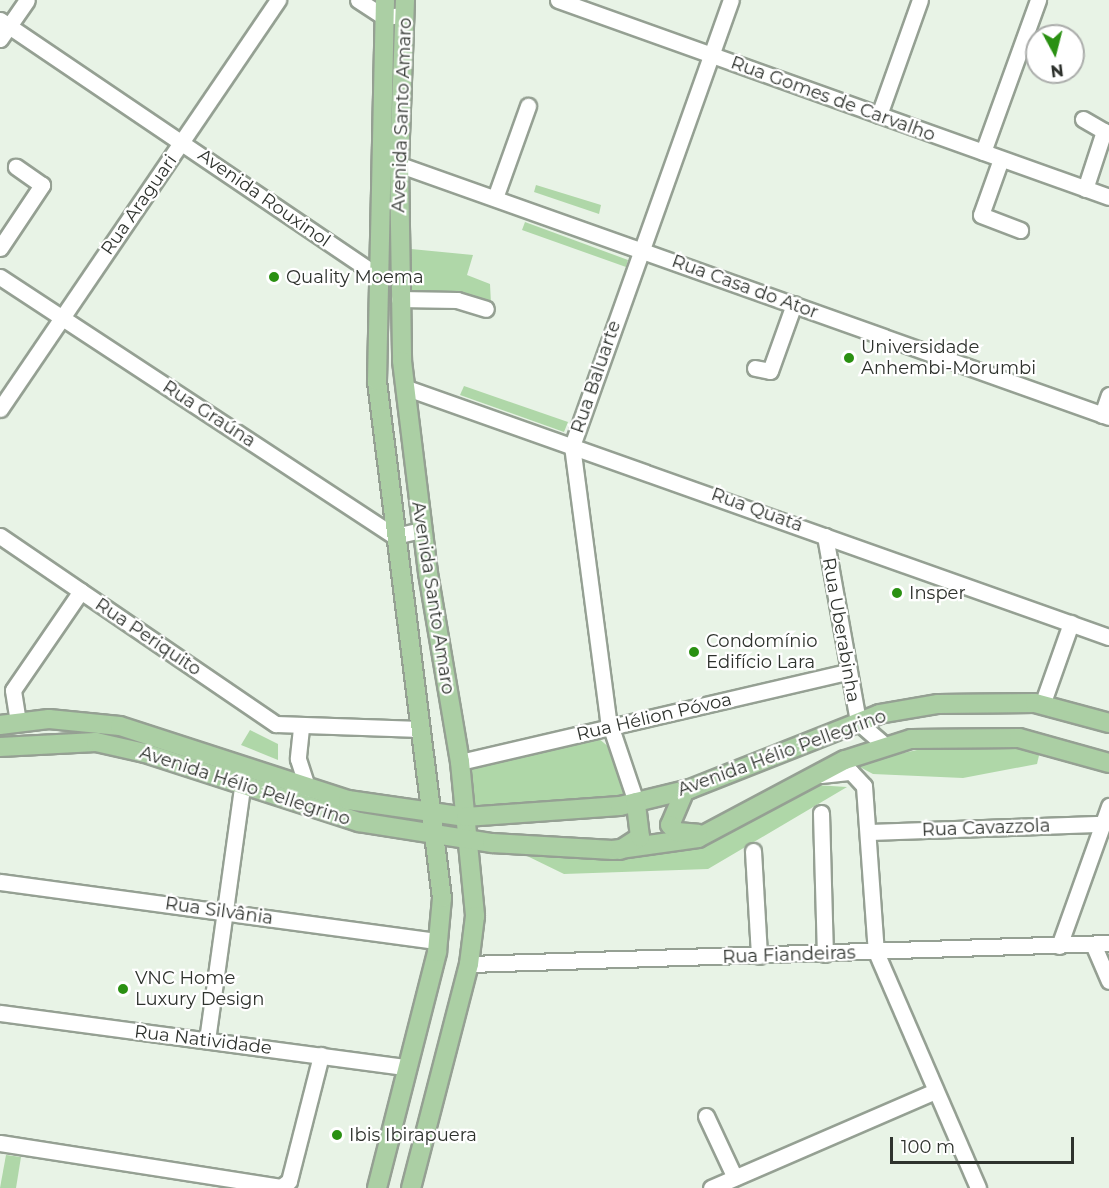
<!DOCTYPE html>
<html>
<head>
<meta charset="utf-8">
<style>
  body { margin:0 }
  #map { position:relative; width:1109px; height:1188px; overflow:hidden; background:#e8f3e6; font-family:Montserrat,sans-serif }
  div>[style] { position:absolute }
  [style*='--x'] { left:calc(var(--x)*1px); top:calc(var(--y)*1px); width:calc(var(--w)*1px); rotate:calc(var(--a)*1deg) }
  .green>* { inset:0; background:#afd7a8 }
  .roads { filter:drop-shadow(2px 0 #95a093) drop-shadow(-2px 0 #95a093) drop-shadow(0 2px #95a093) drop-shadow(0 -2px #95a093) }
  .minor>* { height:15px; margin:-7.5px; padding:0 7.5px; transform-origin:7.5px; border-radius:7.5px; background:#fff }
  .major>* { height:18px; margin:-9px; padding:0 9px; transform-origin:9px; border-radius:9px; background:#abcfa4 }
  .dots>* { width:16px; height:16px; translate:-50% -50%; box-sizing:border-box; border:3px solid #fff; border-radius:50% }
  span { translate:-50% -50%; white-space:nowrap; text-align:center; line-height:1.15; -webkit-text-stroke:4.5px #fff; paint-order:stroke }
  .street-label { font-size:18px; color:#2e322d }
  .poi-label { font-size:18px; color:#2e322d }
  .left { translate:0 -50%; text-align:left }
  .north { position:absolute; left:1025px; top:24px; width:60px; height:60px; box-sizing:border-box; background:#fff; border:2px solid #abadab; border-radius:50%; rotate:173deg; font-size:16px; font-weight:700; line-height:24px; text-align:center; color:#2e322d }
  .north::after { content:''; display:block; margin:auto; width:21px; height:27px; background:#2a9012; clip-path:polygon(50% 0,100% 100%,50% 72%,0 100%) }
  .scale { position:absolute; left:890px; top:1137px; width:184px; height:27px; box-sizing:border-box; border:3px solid #2e322d; border-top:0; padding-left:8px; font-size:18px; line-height:21px; white-space:nowrap; color:#2e322d; -webkit-text-stroke:4px #fff; paint-order:stroke }
</style>
</head>
<body>
<div id="map">
  <div class="green">
    <i style="clip-path:polygon(536px 185px,601px 205px,599px 214px,534px 192px)"></i>
    <i style="clip-path:polygon(525px 222px,628px 260px,626px 267px,522px 230px)"></i>
    <i style="clip-path:polygon(411px 249px,473px 255px,467px 275px,490px 284px,491px 304px,406px 296px)"></i>
    <i style="clip-path:polygon(464px 386px,568px 422px,564px 432px,460px 395px)"></i>
    <i style="clip-path:polygon(250px 730px,278px 744px,278px 760px,241px 745px)"></i>
    <i style="clip-path:polygon(598px 738px,610px 748px,629px 796px,474px 808px,471px 804px,470px 765px)"></i>
    <i style="clip-path:polygon(962px 740px,1041px 747px,1037px 764px,963px 778px,873px 774px,854px 764px)"></i>
    <i style="clip-path:polygon(815px 785px,847px 787px,708px 869px,564px 874px,525px 855px,625px 859px,689px 848px)"></i>
    <i style="clip-path:polygon(6px 1155px,21px 1157px,16px 1188px,0 1188px)"></i>
  </div>
  <div class="roads">
    <div class="minor">
      <i style="--x:358;--y:0;--w:31;--a:33"></i>
      <i style="--x:384;--y:17;--w:20;--a:-6"></i>
      <i style="--x:558;--y:0;--w:585;--a:19.67"></i>
      <i style="--x:0;--y:20;--w:458;--a:34.1"></i>
      <i style="--x:0;--y:39;--w:47;--a:-55.3"></i>
      <i style="--x:879;--y:115;--w:122;--a:-70.4"></i>
      <i style="--x:1083;--y:119;--w:24;--a:30"></i>
      <i style="--x:1104;--y:131;--w:61;--a:108.1"></i>
      <i style="--x:983;--y:152;--w:162;--a:-70.1"></i>
      <i style="--x:1001;--y:159;--w:59;--a:109.7"></i>
      <i style="--x:981;--y:215;--w:42;--a:21"></i>
      <i style="--x:389;--y:161;--w:764;--a:19.57"></i>
      <i style="--x:495;--y:198;--w:98;--a:-70.3"></i>
      <i style="--x:0;--y:248;--w:76;--a:-56.3"></i>
      <i style="--x:42;--y:185;--w:32;--a:-145"></i>
      <i style="--x:0;--y:277;--w:472;--a:33.3"></i>
      <i style="--x:395;--y:536;--w:28;--a:-13"></i>
      <i style="--x:399;--y:299;--w:58;--a:1"></i>
      <i style="--x:457;--y:300;--w:30;--a:17"></i>
      <i style="--x:755;--y:368;--w:15;--a:11"></i>
      <i style="--x:770;--y:371;--w:71;--a:-70.3"></i>
      <i style="--x:404;--y:387;--w:748;--a:19.53"></i>
      <i style="--x:0;--y:409;--w:495;--a:-55.8"></i>
      <i style="--x:1102;--y:415;--w:21;--a:-71"></i>
      <i style="--x:0;--y:536;--w:334;--a:34.3"></i>
      <i style="--x:276;--y:724;--w:144;--a:2"></i>
      <i style="--x:825;--y:536;--w:189;--a:79.9"></i>
      <i style="--x:858;--y:722;--w:37;--a:41"></i>
      <i style="--x:1042;--y:705;--w:87;--a:-70.5"></i>
      <i style="--x:18;--y:722;--w:32;--a:-99"></i>
      <i style="--x:13;--y:690;--w:120;--a:-55.5"></i>
      <i style="--x:301;--y:728;--w:31;--a:96"></i>
      <i style="--x:298;--y:759;--w:32;--a:72"></i>
      <i style="--x:460;--y:762;--w:398;--a:-13.1"></i>
      <i style="--x:821;--y:775;--w:30;--a:-6"></i>
      <i style="--x:851;--y:772;--w:19;--a:47"></i>
      <i style="--x:864;--y:786;--w:166;--a:85.9"></i>
      <i style="--x:876;--y:952;--w:257;--a:66.6"></i>
      <i style="--x:636;--y:802;--w:88;--a:-108.6"></i>
      <i style="--x:608;--y:719;--w:275;--a:-97.5"></i>
      <i style="--x:572;--y:446;--w:473;--a:-70.4"></i>
      <i style="--x:821;--y:813;--w:141;--a:88.4"></i>
      <i style="--x:870;--y:832;--w:233;--a:-2"></i>
      <i style="--x:753;--y:851;--w:105;--a:86.7"></i>
      <i style="--x:0;--y:882;--w:442;--a:7.7"></i>
      <i style="--x:1093;--y:944;--w:40;--a:66.6"></i>
      <i style="--x:1059;--y:946;--w:149;--a:-70.3"></i>
      <i style="--x:469;--y:964;--w:640;--a:-1.88"></i>
      <i style="--x:0;--y:1013;--w:410;--a:7.6"></i>
      <i style="--x:207;--y:1040;--w:255;--a:-82.1"></i>
      <i style="--x:706;--y:1116;--w:68;--a:64.9"></i>
      <i style="--x:0;--y:1143;--w:284;--a:8.9"></i>
      <i style="--x:281;--y:1187;--w:10;--a:-37"></i>
      <i style="--x:289;--y:1181;--w:130;--a:-75.7"></i>
      <i style="--x:711;--y:1188;--w:244;--a:-23.4"></i>
    </div>
    <div class="major">
      <i style="--x:405;--y:0;--w:163;--a:92.1"></i>
      <i style="--x:399;--y:163;--w:198;--a:89.1"></i>
      <i style="--x:402;--y:361;--w:214;--a:83"></i>
      <i style="--x:428;--y:573;--w:192;--a:80.4"></i>
      <i style="--x:460;--y:762;--w:155;--a:84.4"></i>
      <i style="--x:475;--y:916;--w:48;--a:97.1"></i>
      <i style="--x:469;--y:964;--w:231;--a:104.5"></i>
      <i style="--x:0;--y:725;--w:49;--a:-7"></i>
      <i style="--x:49;--y:719;--w:71;--a:5.6"></i>
      <i style="--x:120;--y:726;--w:240;--a:18"></i>
      <i style="--x:348;--y:800;--w:119;--a:8.2"></i>
      <i style="--x:466;--y:817;--w:154;--a:-4.1"></i>
      <i style="--x:620;--y:806;--w:72;--a:-13.7"></i>
      <i style="--x:690;--y:789;--w:203;--a:-21.6"></i>
      <i style="--x:879;--y:714;--w:60;--a:-9.6"></i>
      <i style="--x:938;--y:704;--w:97;--a:-0.6"></i>
      <i style="--x:1035;--y:703;--w:77;--a:15.1"></i>
      <i style="--x:0;--y:747;--w:96;--a:-3"></i>
      <i style="--x:96;--y:742;--w:50;--a:12.7"></i>
      <i style="--x:145;--y:753;--w:225;--a:17.9"></i>
      <i style="--x:359;--y:822;--w:135;--a:9"></i>
      <i style="--x:492;--y:843;--w:121;--a:3.3"></i>
      <i style="--x:613;--y:850;--w:86;--a:-8"></i>
      <i style="--x:698;--y:838;--w:166;--a:-28"></i>
      <i style="--x:845;--y:760;--w:69;--a:-17.7"></i>
      <i style="--x:911;--y:739;--w:108;--a:-0.5"></i>
      <i style="--x:1019;--y:738;--w:93;--a:15.5"></i>
      <i style="--x:685;--y:790;--w:38;--a:113"></i>
      <i style="--x:670;--y:825;--w:10;--a:45"></i>
      <i style="--x:677;--y:832;--w:21;--a:5"></i>
      <i style="--x:620;--y:850;--w:24;--a:-33"></i>
      <i style="--x:640;--y:837;--w:35;--a:-97"></i>
      <i style="--x:377;--y:1188;--w:244;--a:-75.7"></i>
      <i style="--x:437;--y:952;--w:54;--a:-84.7"></i>
      <i style="--x:442;--y:898;--w:521;--a:-97.17"></i>
      <i style="--x:377;--y:381;--w:381;--a:-88.8"></i>
    </div>
  </div>
  <div class="dots">
    <i style="left:274px;top:277px;background:#2a9012"></i>
    <i style="left:849px;top:358px;background:#2a9012"></i>
    <i style="left:897px;top:593px;background:#2a9012"></i>
    <i style="left:694px;top:652px;background:#2a9012"></i>
    <i style="left:123px;top:989px;background:#2a9012"></i>
    <i style="left:337px;top:1135px;background:#2a9012"></i>
  </div>
  <div class="street-label">
    <span style="left:833px;top:99px;rotate:20deg">Rua Gomes de Carvalho</span>
    <span style="left:402px;top:115px;rotate:-88deg">Avenida Santo Amaro</span>
    <span style="left:264px;top:198px;rotate:35deg">Avenida Rouxinol</span>
    <span style="left:139px;top:205px;rotate:-55deg">Rua Araguari</span>
    <span style="left:745px;top:287px;rotate:20deg">Rua Casa do Ator</span>
    <span style="left:596px;top:377px;rotate:-71deg">Rua Baluarte</span>
    <span style="left:209px;top:414px;rotate:33deg">Rua Graúna</span>
    <span style="left:757px;top:510px;rotate:20deg">Rua Quatá</span>
    <span style="left:433px;top:598px;rotate:81deg">Avenida Santo Amaro</span>
    <span style="left:841px;top:630px;rotate:80deg">Rua Uberabinha</span>
    <span style="left:148px;top:637px;rotate:34deg">Rua Periquito</span>
    <span style="left:654px;top:717px;rotate:-13deg">Rua Hélion Póvoa</span>
    <span style="left:782px;top:753px;rotate:-20deg">Avenida Hélio Pellegrino</span>
    <span style="left:245px;top:786px;rotate:18deg">Avenida Hélio Pellegrino</span>
    <span style="left:986px;top:828px;rotate:-2deg">Rua Cavazzola</span>
    <span style="left:219px;top:911px;rotate:8deg">Rua Silvânia</span>
    <span style="left:789px;top:955px;rotate:-2deg">Rua Fiandeiras</span>
    <span style="left:203px;top:1040px;rotate:7deg">Rua Natividade</span>
  </div>
  <div class="poi-label">
    <span class="left" style="left:286px;top:277px">Quality Moema</span>
    <span class="left" style="left:861px;top:358px">Universidade<br>Anhembi-Morumbi</span>
    <span class="left" style="left:909px;top:593px">Insper</span>
    <span class="left" style="left:706px;top:652px">Condomínio<br>Edifício Lara</span>
    <span class="left" style="left:135px;top:989px">VNC Home<br>Luxury Design</span>
    <span class="left" style="left:349px;top:1135px">Ibis Ibirapuera</span>
  </div>
  <div class="north">N</div>
  <div class="scale">100 m</div>
</div>
</body>
</html>
